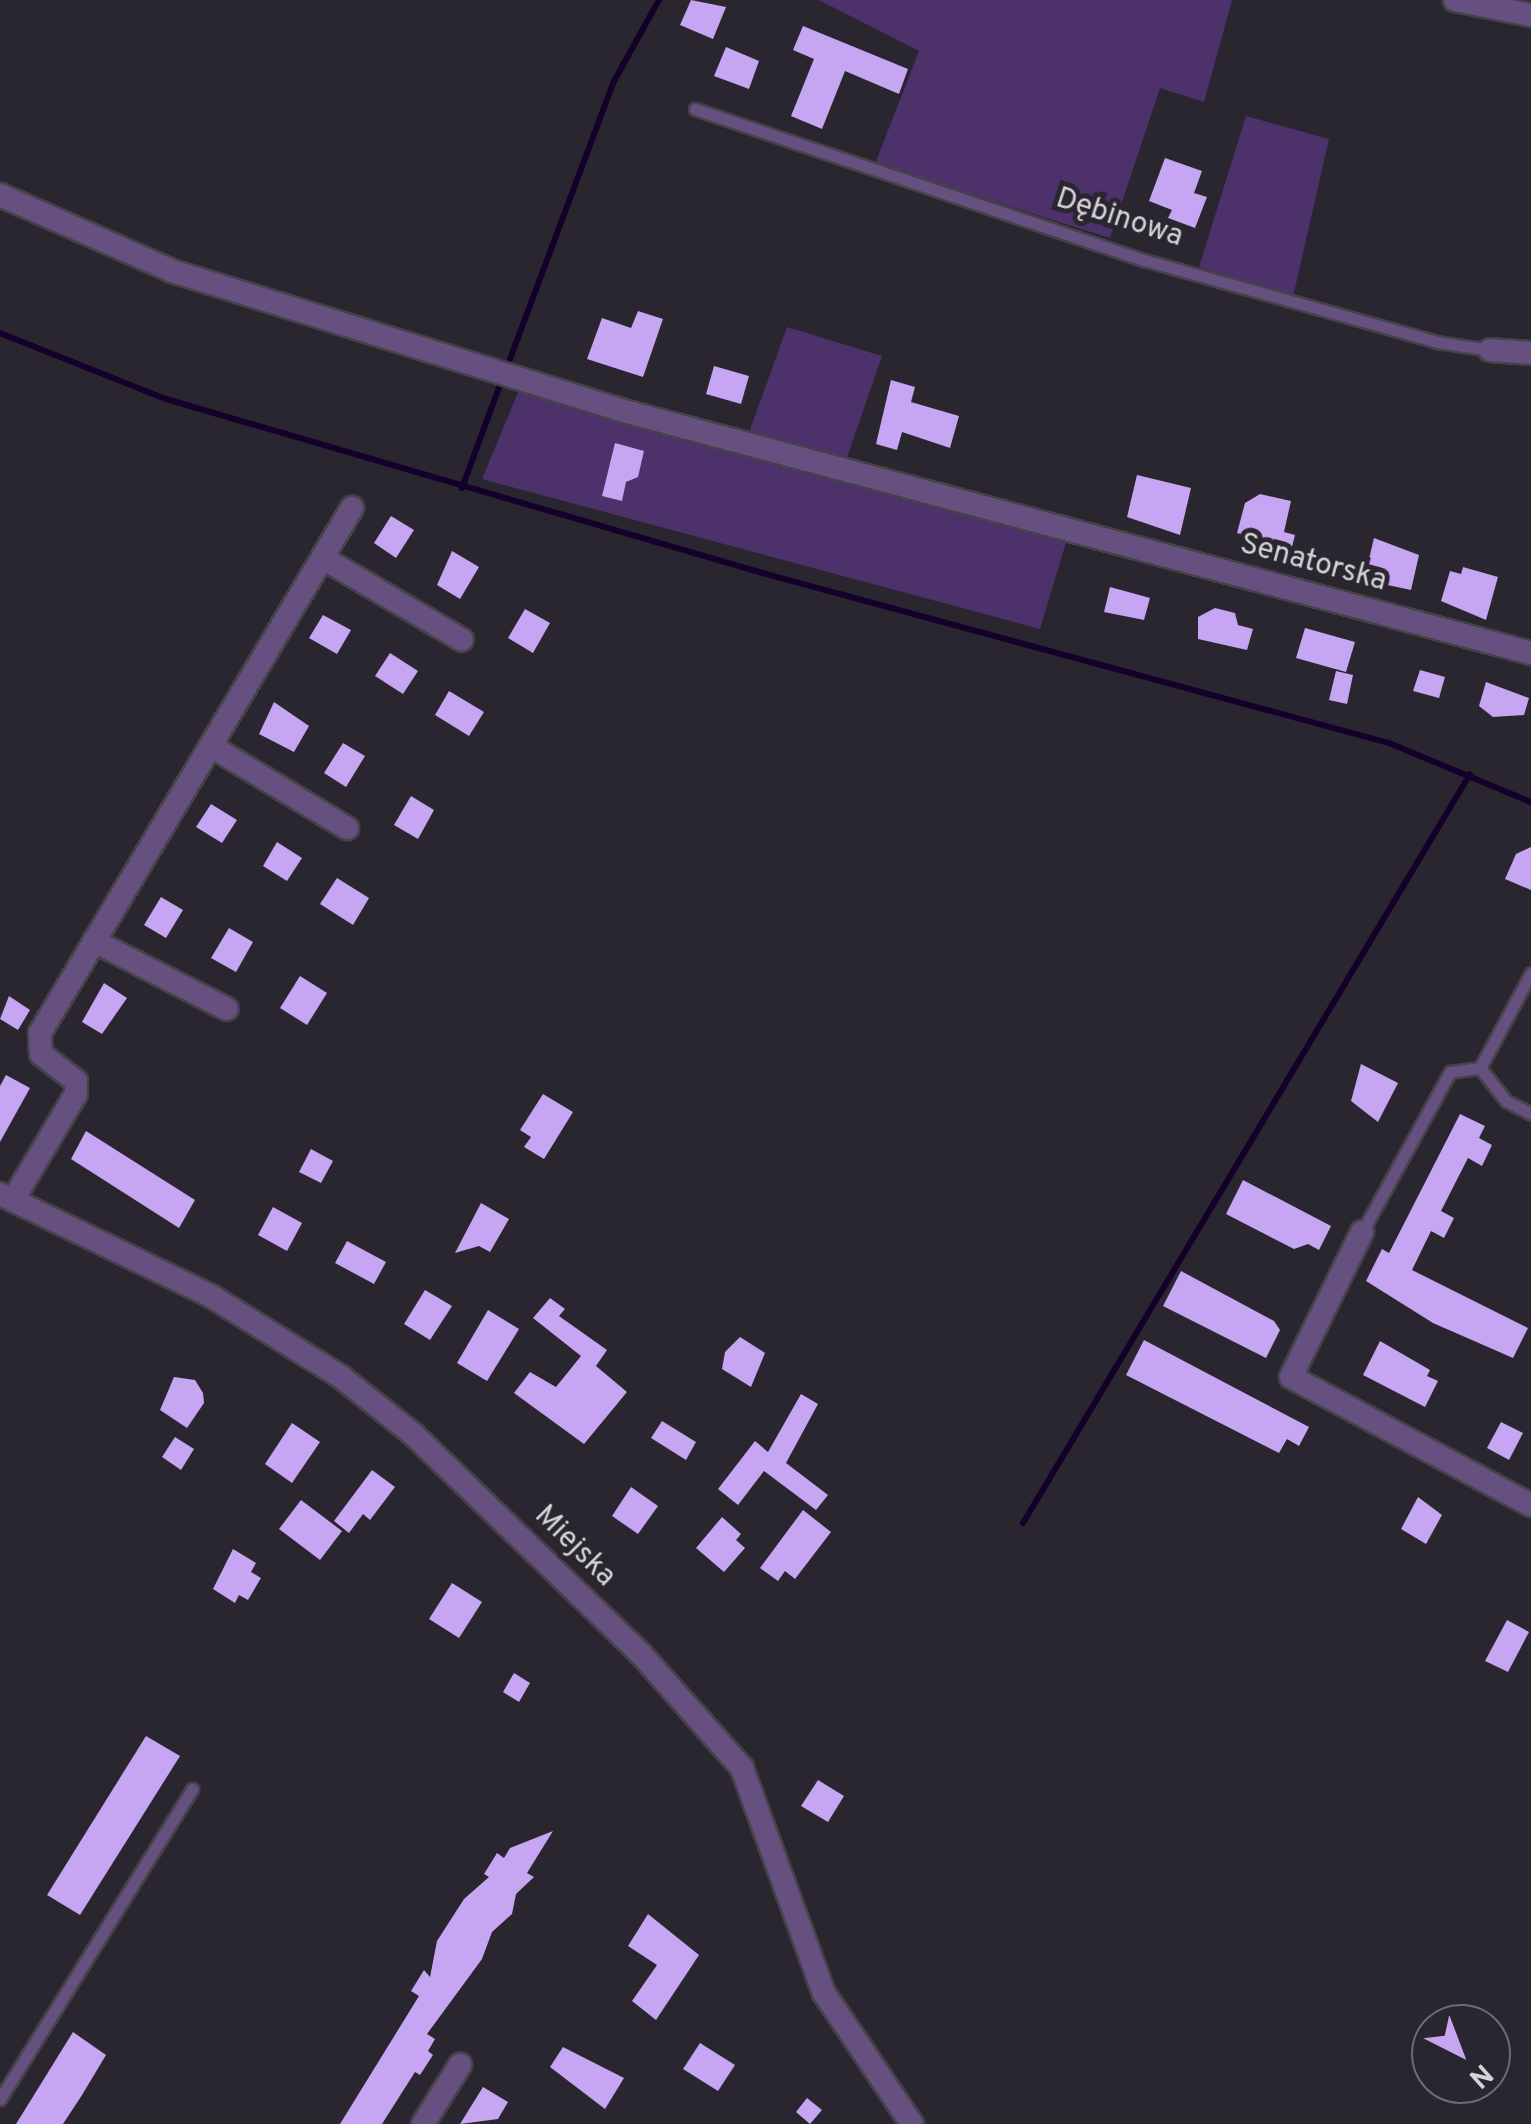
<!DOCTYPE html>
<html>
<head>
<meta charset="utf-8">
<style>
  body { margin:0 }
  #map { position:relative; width:1531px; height:2124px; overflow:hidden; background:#29262f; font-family:Overpass,sans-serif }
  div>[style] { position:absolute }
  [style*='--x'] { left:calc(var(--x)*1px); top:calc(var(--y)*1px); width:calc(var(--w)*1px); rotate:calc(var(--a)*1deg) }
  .green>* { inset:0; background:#4c316b }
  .stream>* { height:6px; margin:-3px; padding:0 3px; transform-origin:3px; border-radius:3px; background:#15002a }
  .building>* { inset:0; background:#c6a5f2 }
  .roads { filter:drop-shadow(2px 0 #45424a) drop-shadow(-2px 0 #45424a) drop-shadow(0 2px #45424a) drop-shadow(0 -2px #45424a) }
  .service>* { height:11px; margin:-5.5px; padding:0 5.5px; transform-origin:5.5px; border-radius:5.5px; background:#65507f }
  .minor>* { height:22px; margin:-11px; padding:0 11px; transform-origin:11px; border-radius:11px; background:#65507f }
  span { translate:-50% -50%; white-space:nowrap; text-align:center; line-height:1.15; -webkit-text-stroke:10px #29262f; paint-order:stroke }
  .street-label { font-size:30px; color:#d5d3d9 }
  .north { position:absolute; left:1411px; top:2004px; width:100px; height:100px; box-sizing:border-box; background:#29262f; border:2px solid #6e6b73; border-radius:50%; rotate:138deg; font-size:28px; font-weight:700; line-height:40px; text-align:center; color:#d5d3d9 }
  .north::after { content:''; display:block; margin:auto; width:35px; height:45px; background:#c6a6f0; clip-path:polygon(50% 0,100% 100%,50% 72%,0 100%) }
</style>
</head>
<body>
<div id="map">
  <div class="green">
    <i style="clip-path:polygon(819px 0,1232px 0,1204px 102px,1160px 88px,1110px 238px,875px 164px,919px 51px)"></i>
    <i style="clip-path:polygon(1246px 116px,1329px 139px,1293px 297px,1199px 267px)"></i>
    <i style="clip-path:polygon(787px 327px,882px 356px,844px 466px,747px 438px)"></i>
    <i style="clip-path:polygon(519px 390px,666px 435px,1067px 539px,1040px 629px,482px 479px)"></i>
  </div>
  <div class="stream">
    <i style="--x:0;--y:333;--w:179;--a:21.7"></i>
    <i style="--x:166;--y:399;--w:621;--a:16.27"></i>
    <i style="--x:762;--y:573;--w:650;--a:15.17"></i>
    <i style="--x:1389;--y:743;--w:154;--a:22.6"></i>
    <i style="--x:507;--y:367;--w:303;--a:-69.5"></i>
    <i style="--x:613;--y:83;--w:95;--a:-61"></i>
    <i style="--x:462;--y:488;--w:116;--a:-69.8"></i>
    <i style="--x:1023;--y:1523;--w:872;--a:-59.17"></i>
  </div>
  <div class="building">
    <i style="clip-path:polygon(691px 0,726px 7px,713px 39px,680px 25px)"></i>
    <i style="clip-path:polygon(803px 26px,908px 69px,899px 94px,845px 71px,822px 129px,791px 116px,814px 59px,793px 50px)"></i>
    <i style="clip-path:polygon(726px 47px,759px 61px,749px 89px,714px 76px)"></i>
    <i style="clip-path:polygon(1165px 158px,1202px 171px,1194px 193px,1207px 197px,1195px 228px,1168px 218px,1172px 210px,1149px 201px)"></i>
    <i style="clip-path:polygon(638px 311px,663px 319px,643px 377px,587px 359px,602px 318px,631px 328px)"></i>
    <i style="clip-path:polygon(714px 366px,749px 376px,741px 404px,706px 394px)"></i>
    <i style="clip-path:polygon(891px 380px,915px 387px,911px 402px,959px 416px,950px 448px,902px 432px,897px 450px,876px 444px)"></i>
    <i style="clip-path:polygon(615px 443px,644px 451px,638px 477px,626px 482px,622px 501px,602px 496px)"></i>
    <i style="clip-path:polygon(1137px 475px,1191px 488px,1180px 535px,1127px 517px)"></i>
    <i style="clip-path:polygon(1260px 494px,1291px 501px,1284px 532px,1295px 535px,1289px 559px,1260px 552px,1264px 540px,1237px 533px,1245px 503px)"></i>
    <i style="clip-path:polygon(391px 516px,414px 530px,396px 558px,374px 543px)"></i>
    <i style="clip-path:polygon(1374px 538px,1419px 555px,1411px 590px,1364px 580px)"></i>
    <i style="clip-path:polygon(452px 551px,479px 567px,460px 599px,437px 585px)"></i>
    <i style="clip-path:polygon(1463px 567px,1498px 577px,1486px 620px,1441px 601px,1450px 571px,1461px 574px)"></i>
    <i style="clip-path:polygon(1110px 587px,1150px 598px,1144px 620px,1104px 612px)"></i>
    <i style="clip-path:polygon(1215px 608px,1235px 613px,1238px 625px,1253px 629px,1247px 650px,1198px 639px,1198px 617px)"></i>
    <i style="clip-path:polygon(525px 609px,550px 623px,533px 653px,508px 638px)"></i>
    <i style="clip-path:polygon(323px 615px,351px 630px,337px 654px,309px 638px)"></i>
    <i style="clip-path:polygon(1305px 628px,1355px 642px,1346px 672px,1296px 658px)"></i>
    <i style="clip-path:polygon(390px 653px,418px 671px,403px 694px,375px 676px)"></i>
    <i style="clip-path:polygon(1420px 670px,1445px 677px,1439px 698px,1413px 691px)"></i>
    <i style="clip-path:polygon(1336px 671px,1353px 675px,1347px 704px,1329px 700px)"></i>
    <i style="clip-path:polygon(1486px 682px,1529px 698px,1524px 715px,1493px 717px,1479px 706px)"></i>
    <i style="clip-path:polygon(449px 691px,484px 712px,469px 736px,435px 715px)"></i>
    <i style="clip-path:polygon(274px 702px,309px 726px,294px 752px,259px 734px)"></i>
    <i style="clip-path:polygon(343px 743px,365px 756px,346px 787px,324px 773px)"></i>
    <i style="clip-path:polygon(411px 796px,434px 810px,418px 839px,394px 825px)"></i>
    <i style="clip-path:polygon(211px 804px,237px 820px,222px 843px,196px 827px)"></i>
    <i style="clip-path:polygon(277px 842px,302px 858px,287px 881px,263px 866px)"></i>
    <i style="clip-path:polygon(1531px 847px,1531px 890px,1505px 879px,1516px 854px)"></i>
    <i style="clip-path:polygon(337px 878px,369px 898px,353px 925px,320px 904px)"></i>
    <i style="clip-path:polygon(161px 897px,183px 910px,166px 938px,144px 925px)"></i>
    <i style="clip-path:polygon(229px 928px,253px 942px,236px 972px,211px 958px)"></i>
    <i style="clip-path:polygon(300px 976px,327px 993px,307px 1025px,280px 1008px)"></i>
    <i style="clip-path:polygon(104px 983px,127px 998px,102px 1034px,82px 1022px)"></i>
    <i style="clip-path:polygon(9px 996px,30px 1010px,18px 1030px,0 1019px)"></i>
    <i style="clip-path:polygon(1361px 1064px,1398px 1083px,1378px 1122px,1351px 1101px)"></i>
    <i style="clip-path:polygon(6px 1075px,30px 1088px,0 1142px,0 1086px)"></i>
    <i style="clip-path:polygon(543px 1094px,573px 1112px,544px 1159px,524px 1147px,531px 1137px,520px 1130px)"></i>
    <i style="clip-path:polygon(1460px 1114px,1485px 1126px,1479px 1138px,1492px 1145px,1482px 1166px,1468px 1158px,1441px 1211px,1454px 1218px,1444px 1238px,1431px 1231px,1412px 1270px,1528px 1328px,1513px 1358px,1433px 1323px,1366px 1281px,1382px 1249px,1389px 1253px)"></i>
    <i style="clip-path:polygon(86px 1131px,195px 1200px,179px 1228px,71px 1159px)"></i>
    <i style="clip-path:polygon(311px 1149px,333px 1161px,321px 1183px,299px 1172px)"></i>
    <i style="clip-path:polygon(1243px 1180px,1331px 1226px,1319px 1250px,1308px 1244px,1294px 1249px,1226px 1214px)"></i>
    <i style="clip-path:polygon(481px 1203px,509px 1219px,490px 1252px,479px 1246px,455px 1253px)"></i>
    <i style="clip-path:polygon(273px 1207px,302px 1223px,287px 1251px,258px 1235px)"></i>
    <i style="clip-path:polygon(347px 1241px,386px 1262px,374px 1284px,335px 1263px)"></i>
    <i style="clip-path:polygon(1181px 1271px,1274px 1321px,1280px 1330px,1266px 1358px,1163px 1306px)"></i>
    <i style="clip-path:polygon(425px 1290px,452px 1306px,430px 1340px,404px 1324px)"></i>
    <i style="clip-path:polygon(550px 1298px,565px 1309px,559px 1316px,607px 1350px,596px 1366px,627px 1392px,584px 1444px,514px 1393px,530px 1372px,556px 1387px,581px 1356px,533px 1318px)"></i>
    <i style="clip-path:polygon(488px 1310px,519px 1329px,487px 1381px,457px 1363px)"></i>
    <i style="clip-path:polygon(740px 1337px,765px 1353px,751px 1387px,722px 1369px,725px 1352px)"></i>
    <i style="clip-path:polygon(1144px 1340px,1309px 1427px,1299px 1446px,1287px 1439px,1279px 1453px,1126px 1375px)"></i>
    <i style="clip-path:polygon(1380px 1341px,1430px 1370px,1427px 1376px,1438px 1381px,1425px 1407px,1363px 1375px)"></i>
    <i style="clip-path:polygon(174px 1377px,195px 1380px,203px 1393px,204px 1403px,187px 1428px,160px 1410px)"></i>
    <i style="clip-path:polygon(801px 1394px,818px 1404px,786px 1463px,828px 1495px,816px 1510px,764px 1471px,738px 1505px,718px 1489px,755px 1441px,768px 1452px)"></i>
    <i style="clip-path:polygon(662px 1421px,696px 1442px,686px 1460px,651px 1438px)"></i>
    <i style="clip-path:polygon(1501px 1422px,1523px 1433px,1509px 1460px,1487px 1448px)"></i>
    <i style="clip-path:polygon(292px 1423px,320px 1442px,292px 1483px,265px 1464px)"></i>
    <i style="clip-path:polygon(175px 1437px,194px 1449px,181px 1470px,162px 1457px)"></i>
    <i style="clip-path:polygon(372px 1470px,395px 1487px,370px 1520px,363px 1514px,349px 1533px,334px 1521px)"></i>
    <i style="clip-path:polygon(631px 1487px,658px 1506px,638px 1534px,612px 1516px)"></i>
    <i style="clip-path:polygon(1418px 1497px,1442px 1515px,1426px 1544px,1401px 1529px)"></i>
    <i style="clip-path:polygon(301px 1500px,342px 1531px,320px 1560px,279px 1529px)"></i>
    <i style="clip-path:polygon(803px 1510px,831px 1532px,795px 1579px,785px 1571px,778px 1581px,760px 1568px)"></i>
    <i style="clip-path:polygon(722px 1517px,741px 1534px,736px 1540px,745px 1548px,724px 1572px,696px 1548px)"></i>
    <i style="clip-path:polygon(233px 1549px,256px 1563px,251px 1572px,261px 1578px,248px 1600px,239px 1595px,235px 1603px,213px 1589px)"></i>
    <i style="clip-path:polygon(452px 1583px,482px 1602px,459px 1638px,429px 1619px)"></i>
    <i style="clip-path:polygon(1507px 1620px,1529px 1632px,1508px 1672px,1485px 1661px)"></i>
    <i style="clip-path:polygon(514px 1673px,530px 1683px,519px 1702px,503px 1692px)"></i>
    <i style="clip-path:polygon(146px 1736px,180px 1756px,80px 1915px,47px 1895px)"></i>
    <i style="clip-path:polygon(818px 1780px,844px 1796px,828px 1822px,801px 1806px)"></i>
    <i style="clip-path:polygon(553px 1831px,527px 1873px,534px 1877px,516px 1894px,512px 1914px,492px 1932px,482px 1959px,427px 2034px,435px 2039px,428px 2051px,433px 2055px,420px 2075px,415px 2072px,382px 2124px,340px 2124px,419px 1996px,411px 1991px,424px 1970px,430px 1977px,437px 1941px,464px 1899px,489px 1877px,484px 1874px,497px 1853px,504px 1858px,510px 1848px)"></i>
    <i style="clip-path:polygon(648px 1914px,699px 1955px,656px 2020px,632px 2001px,657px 1965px,628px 1946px)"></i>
    <i style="clip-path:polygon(73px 2032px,106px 2055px,82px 2095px,63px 2124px,16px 2124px)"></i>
    <i style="clip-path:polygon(700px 2043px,735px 2065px,718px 2091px,683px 2069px)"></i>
    <i style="clip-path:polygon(563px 2047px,624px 2078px,605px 2109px,550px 2067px)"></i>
    <i style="clip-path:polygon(483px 2087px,508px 2102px,498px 2119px,460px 2124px)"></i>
    <i style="clip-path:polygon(807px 2098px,822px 2110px,810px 2124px,796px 2112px)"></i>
  </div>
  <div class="roads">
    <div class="service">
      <i style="--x:695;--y:109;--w:474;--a:18.6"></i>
      <i style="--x:1144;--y:260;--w:304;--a:15.6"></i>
      <i style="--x:1437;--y:342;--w:54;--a:8.6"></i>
      <i style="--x:1531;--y:973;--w:108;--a:118.2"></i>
      <i style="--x:1480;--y:1068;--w:42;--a:51.8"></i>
      <i style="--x:1506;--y:1101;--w:28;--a:27"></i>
      <i style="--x:1362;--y:1232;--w:183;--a:-61.2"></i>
      <i style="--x:1450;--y:1072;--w:30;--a:-8"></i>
      <i style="--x:0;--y:2099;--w:365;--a:-58.2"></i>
    </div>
    <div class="minor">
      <i style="--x:1455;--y:0;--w:77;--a:11.2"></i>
      <i style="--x:0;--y:195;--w:188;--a:23.8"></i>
      <i style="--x:172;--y:271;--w:469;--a:17.2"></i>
      <i style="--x:620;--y:410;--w:943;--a:14.94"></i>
      <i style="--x:1490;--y:350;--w:41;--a:4.2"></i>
      <i style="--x:323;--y:558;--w:161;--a:30.5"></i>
      <i style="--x:211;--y:746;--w:159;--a:31.1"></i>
      <i style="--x:94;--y:941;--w:149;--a:27.1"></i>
      <i style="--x:0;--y:1194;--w:234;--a:25.8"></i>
      <i style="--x:211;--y:1296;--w:153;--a:31.9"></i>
      <i style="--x:341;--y:1377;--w:92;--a:38.4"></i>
      <i style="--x:413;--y:1434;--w:315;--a:44"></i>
      <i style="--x:640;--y:1653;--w:154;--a:48.4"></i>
      <i style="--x:742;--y:1768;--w:239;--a:70"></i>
      <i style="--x:824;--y:1993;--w:158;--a:56.1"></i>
      <i style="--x:13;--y:1200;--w:123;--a:-59.3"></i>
      <i style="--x:76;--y:1094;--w:13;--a:-90"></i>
      <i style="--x:76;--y:1081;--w:44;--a:-142.4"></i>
      <i style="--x:41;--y:1054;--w:21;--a:-93"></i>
      <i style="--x:40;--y:1033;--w:611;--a:-59.28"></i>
      <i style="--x:1362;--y:1232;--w:161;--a:116.1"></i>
      <i style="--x:1291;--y:1377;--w:272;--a:28.1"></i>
      <i style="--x:423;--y:2124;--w:70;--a:-57.9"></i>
    </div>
  </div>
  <div class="street-label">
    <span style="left:1119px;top:219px;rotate:18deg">Dębinowa</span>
    <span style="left:1313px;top:564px;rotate:15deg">Senatorska</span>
    <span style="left:574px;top:1547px;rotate:45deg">Miejska</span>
  </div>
  <div class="north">N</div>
</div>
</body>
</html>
